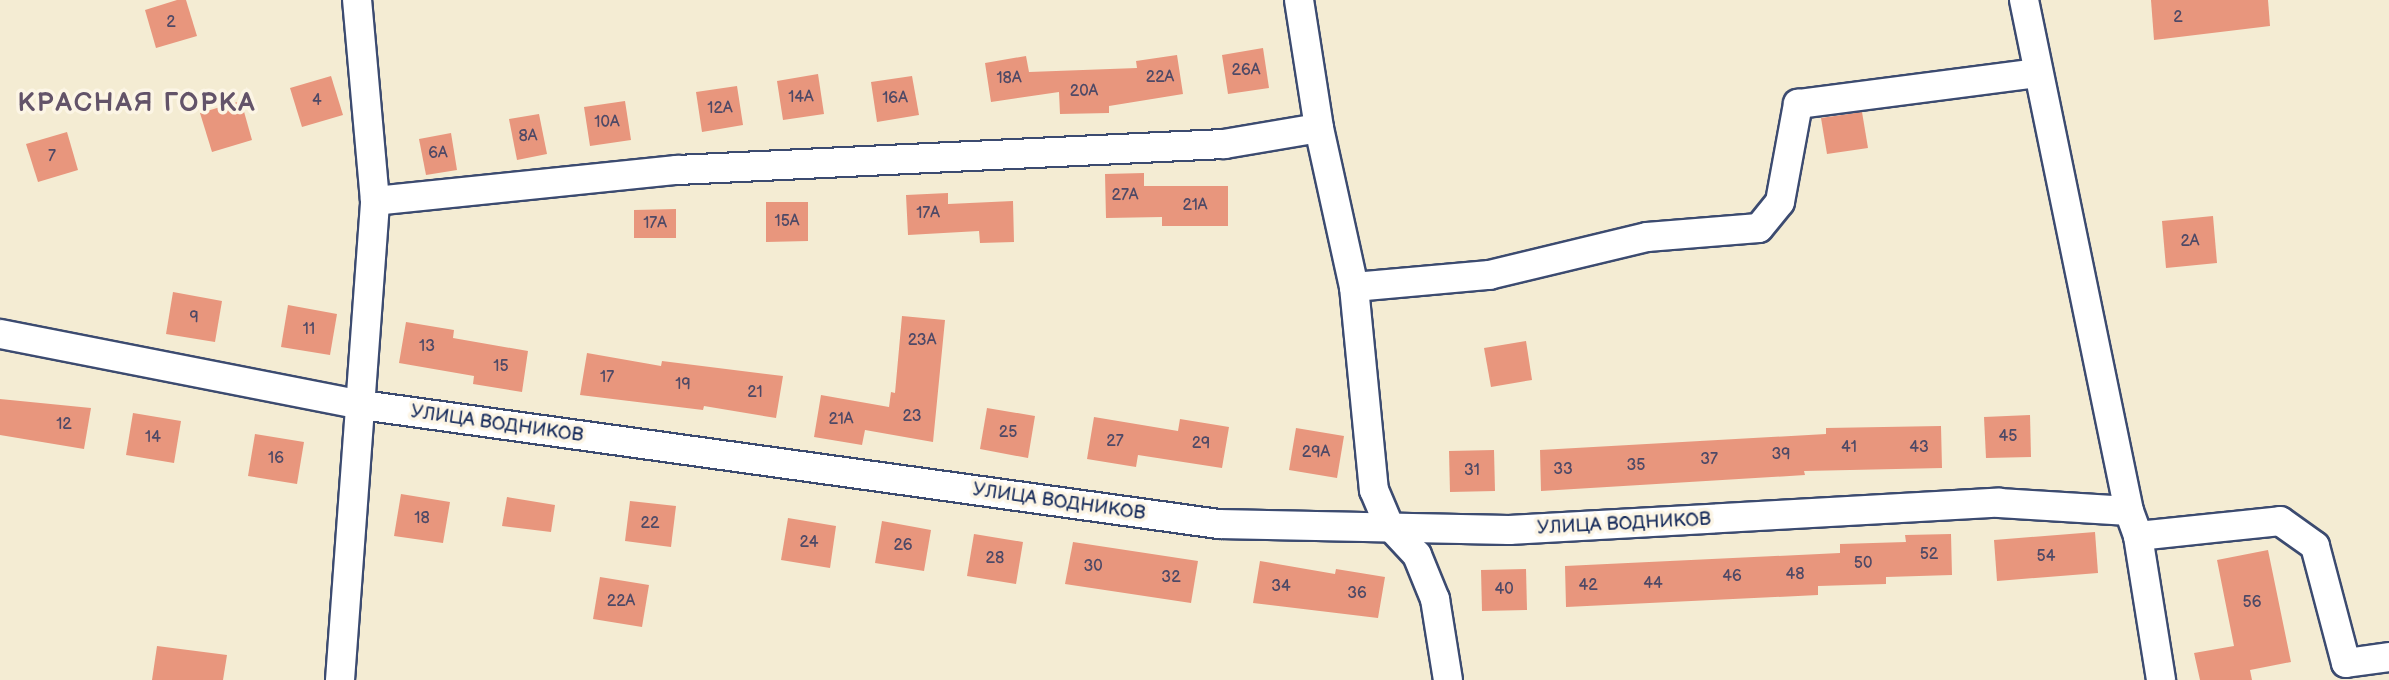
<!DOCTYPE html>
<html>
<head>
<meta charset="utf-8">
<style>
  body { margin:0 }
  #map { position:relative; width:2389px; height:680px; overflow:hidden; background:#f4ecd3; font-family:"Balsamiq Sans",sans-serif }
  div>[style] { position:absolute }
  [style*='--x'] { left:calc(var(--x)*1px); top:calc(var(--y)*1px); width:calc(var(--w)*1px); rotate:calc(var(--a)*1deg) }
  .building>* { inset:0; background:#e8967d }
  .roads { filter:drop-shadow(2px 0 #3c4b70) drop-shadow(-2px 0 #3c4b70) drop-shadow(0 2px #3c4b70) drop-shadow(0 -2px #3c4b70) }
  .minor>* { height:28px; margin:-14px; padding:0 14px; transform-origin:14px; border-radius:14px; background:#fff }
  span { translate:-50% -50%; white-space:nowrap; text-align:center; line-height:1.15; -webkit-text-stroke:7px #fcf5e5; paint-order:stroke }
  .number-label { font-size:16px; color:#4e4966 }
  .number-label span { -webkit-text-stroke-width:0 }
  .street-label { font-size:19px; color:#1b2f5e }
  .district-label { font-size:26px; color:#635369; font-weight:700; letter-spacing:2px }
</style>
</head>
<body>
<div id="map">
  <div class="building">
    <i style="clip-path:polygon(177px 0,186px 0,197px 36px,156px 48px,145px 10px)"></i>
    <i style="clip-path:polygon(2151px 0,2268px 0,2270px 26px,2154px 40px)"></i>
    <i style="clip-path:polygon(1263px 48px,1269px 88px,1228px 94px,1222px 55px)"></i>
    <i style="clip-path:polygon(1177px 55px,1183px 94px,1109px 106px,1109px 113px,1060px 114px,1059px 92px,991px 102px,985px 63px,1026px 56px,1029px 72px,1137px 68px,1136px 61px)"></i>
    <i style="clip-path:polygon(818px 74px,824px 114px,783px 120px,777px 81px)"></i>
    <i style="clip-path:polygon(331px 76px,343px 115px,302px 127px,290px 88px)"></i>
    <i style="clip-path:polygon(912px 76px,919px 115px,877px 122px,871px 82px)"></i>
    <i style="clip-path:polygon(737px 86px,743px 125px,702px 132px,696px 92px)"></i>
    <i style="clip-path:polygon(241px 101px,252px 140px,212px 152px,200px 113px)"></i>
    <i style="clip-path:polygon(625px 101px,631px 140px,590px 146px,584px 107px)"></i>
    <i style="clip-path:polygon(1862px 112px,1868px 148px,1827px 154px,1821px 118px)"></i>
    <i style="clip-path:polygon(539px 114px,547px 154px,517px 160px,509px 119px)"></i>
    <i style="clip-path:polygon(67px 132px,78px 170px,38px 182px,26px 144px)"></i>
    <i style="clip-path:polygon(451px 133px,457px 170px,426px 175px,419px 139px)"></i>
    <i style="clip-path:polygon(1144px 173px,1144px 186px,1228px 186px,1228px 226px,1162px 226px,1162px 217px,1106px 218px,1105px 174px)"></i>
    <i style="clip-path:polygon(948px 193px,948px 204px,1013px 201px,1014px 242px,980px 243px,979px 231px,908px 235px,906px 195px)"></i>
    <i style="clip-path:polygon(766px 202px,808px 202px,808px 241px,766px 242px)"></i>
    <i style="clip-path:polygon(676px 209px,676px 238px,634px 238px,634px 210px)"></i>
    <i style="clip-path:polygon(2213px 216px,2217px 263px,2166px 268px,2162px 221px)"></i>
    <i style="clip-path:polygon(173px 292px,222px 301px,215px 342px,166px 334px)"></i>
    <i style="clip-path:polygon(288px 305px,337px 314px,330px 355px,281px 347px)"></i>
    <i style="clip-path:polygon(902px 316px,945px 320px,933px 442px,865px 430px,862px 445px,814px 437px,821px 395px,889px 407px,891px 392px,895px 393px)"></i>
    <i style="clip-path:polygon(406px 322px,454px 330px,453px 338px,528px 351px,522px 392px,473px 384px,474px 376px,399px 363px)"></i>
    <i style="clip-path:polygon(1526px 341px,1532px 380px,1491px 387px,1484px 348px)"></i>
    <i style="clip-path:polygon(587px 353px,661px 366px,662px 361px,783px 376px,776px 418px,704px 406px,703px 410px,580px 395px)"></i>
    <i style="clip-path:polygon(0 399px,91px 408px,84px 449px,0 435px)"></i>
    <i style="clip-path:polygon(987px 408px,1035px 416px,1028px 458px,980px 449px)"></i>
    <i style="clip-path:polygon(133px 413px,181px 421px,174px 463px,126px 455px)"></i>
    <i style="clip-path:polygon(2030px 415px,2031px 457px,1986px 458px,1984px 417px)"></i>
    <i style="clip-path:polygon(1094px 417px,1178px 431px,1180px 419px,1229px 427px,1222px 468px,1138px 455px,1136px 467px,1087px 459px)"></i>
    <i style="clip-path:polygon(1941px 426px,1942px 468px,1804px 471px,1805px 475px,1541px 491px,1540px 450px,1826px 434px,1826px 428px)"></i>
    <i style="clip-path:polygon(1296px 428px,1344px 436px,1337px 478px,1289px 470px)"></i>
    <i style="clip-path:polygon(255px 434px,304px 442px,297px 484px,248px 476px)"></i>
    <i style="clip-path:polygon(1494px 450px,1495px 491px,1450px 492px,1449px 451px)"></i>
    <i style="clip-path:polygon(401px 494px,450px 502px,443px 543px,394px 536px)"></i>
    <i style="clip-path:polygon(507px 497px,555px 505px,551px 532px,502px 526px)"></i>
    <i style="clip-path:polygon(630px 501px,676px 506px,671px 547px,625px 541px)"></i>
    <i style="clip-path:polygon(788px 518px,836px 526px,830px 568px,781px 560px)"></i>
    <i style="clip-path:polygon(882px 521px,931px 530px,924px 571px,875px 563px)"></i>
    <i style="clip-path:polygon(2095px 532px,2098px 573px,1997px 581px,1994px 540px)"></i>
    <i style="clip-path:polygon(974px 534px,1023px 542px,1016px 584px,967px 576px)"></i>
    <i style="clip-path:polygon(1951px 534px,1952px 575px,1886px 577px,1886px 584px,1818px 586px,1818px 595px,1566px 607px,1565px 566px,1840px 553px,1840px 544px,1906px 542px,1905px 535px)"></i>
    <i style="clip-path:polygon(1073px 542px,1198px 561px,1191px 603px,1065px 584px)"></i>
    <i style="clip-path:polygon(2268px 550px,2291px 662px,2250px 670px,2252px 680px,2200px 680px,2194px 653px,2234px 646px,2217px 560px)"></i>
    <i style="clip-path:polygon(1260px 561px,1335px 574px,1336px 569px,1385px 577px,1378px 618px,1253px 603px)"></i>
    <i style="clip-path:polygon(1526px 569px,1527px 610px,1482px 611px,1481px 570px)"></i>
    <i style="clip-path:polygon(600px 577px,649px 585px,642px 627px,593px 619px)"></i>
    <i style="clip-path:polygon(157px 646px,227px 655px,223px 680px,152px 680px)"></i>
  </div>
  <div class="roads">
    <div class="minor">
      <i style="--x:1299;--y:0;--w:130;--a:81.1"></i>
      <i style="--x:1319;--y:128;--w:163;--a:77.6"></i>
      <i style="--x:1354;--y:287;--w:204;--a:84.4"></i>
      <i style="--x:1374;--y:490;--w:38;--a:67"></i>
      <i style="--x:1389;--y:525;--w:41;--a:47"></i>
      <i style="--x:1417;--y:555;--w:48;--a:67.8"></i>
      <i style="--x:1435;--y:599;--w:82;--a:80.9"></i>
      <i style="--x:2024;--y:0;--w:522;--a:78.39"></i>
      <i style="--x:2129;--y:511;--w:27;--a:70"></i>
      <i style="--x:2138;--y:536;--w:146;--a:80.9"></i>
      <i style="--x:375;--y:201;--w:304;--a:-5.9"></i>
      <i style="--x:677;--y:170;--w:548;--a:-2.72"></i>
      <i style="--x:1224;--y:144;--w:96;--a:-9.6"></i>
      <i style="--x:1354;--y:287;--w:136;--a:-5.1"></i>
      <i style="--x:1489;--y:275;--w:163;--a:-13.5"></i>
      <i style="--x:1647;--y:237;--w:112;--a:-4.6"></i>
      <i style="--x:1759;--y:228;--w:33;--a:-51"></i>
      <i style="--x:1780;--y:202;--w:100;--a:-79.6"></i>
      <i style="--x:1798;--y:104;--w:242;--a:-7.4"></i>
      <i style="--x:0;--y:334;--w:369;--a:11.1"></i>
      <i style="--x:362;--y:405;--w:865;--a:7.91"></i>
      <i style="--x:1219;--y:524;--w:290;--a:1.2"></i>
      <i style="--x:1509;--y:530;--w:491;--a:-3.2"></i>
      <i style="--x:1999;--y:503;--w:130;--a:3.5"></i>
      <i style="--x:2138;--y:536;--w:143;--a:-6"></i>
      <i style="--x:2280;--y:521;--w:43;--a:35.5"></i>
      <i style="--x:2315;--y:546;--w:121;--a:75.2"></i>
      <i style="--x:2346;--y:663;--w:43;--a:-7.9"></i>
      <i style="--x:340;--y:680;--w:480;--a:-85.8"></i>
      <i style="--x:375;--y:201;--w:202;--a:-95.1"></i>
    </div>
  </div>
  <div class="number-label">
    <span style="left:2178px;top:18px">2</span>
    <span style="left:171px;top:23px">2</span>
    <span style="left:1246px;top:71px">26А</span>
    <span style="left:1160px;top:78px">22А</span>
    <span style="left:1009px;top:79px">18А</span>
    <span style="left:1084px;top:92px">20А</span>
    <span style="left:801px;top:98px">14А</span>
    <span style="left:895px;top:99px">16А</span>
    <span style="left:317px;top:101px">4</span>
    <span style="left:720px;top:109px">12А</span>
    <span style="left:607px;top:123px">10А</span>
    <span style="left:528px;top:137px">8А</span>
    <span style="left:438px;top:154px">6А</span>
    <span style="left:52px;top:157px">7</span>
    <span style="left:1125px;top:196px">27А</span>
    <span style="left:1195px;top:206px">21А</span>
    <span style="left:928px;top:214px">17А</span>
    <span style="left:787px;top:222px">15А</span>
    <span style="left:655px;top:224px">17А</span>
    <span style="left:2190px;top:242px">2А</span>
    <span style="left:194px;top:318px">9</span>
    <span style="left:309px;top:330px">11</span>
    <span style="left:922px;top:341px">23А</span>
    <span style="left:427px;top:347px">13</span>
    <span style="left:501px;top:367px">15</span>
    <span style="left:607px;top:378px">17</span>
    <span style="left:683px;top:385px">19</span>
    <span style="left:755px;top:393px">21</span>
    <span style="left:912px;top:417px">23</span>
    <span style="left:841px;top:420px">21А</span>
    <span style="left:64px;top:425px">12</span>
    <span style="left:1008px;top:433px">25</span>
    <span style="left:2008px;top:437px">45</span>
    <span style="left:153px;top:438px">14</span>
    <span style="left:1115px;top:442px">27</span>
    <span style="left:1201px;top:444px">29</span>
    <span style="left:1849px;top:448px">41</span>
    <span style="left:1919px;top:448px">43</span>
    <span style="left:1316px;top:453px">29А</span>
    <span style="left:1781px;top:455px">39</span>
    <span style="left:276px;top:459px">16</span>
    <span style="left:1709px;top:460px">37</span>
    <span style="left:1636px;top:466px">35</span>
    <span style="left:1563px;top:470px">33</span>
    <span style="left:1472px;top:471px">31</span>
    <span style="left:422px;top:519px">18</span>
    <span style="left:650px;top:524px">22</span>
    <span style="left:809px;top:543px">24</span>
    <span style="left:903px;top:546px">26</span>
    <span style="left:1929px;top:555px">52</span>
    <span style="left:2046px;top:557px">54</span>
    <span style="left:995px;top:559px">28</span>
    <span style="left:1863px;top:564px">50</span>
    <span style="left:1093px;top:567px">30</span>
    <span style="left:1795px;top:575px">48</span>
    <span style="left:1732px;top:577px">46</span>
    <span style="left:1171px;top:578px">32</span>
    <span style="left:1653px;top:584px">44</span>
    <span style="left:1588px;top:586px">42</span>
    <span style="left:1281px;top:587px">34</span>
    <span style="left:1504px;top:590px">40</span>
    <span style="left:1357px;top:594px">36</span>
    <span style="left:621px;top:602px">22А</span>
    <span style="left:2252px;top:603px">56</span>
  </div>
  <div class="street-label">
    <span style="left:497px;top:424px;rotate:8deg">УЛИЦА ВОДНИКОВ</span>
    <span style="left:1059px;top:502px;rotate:8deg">УЛИЦА ВОДНИКОВ</span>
    <span style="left:1624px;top:524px;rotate:-3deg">УЛИЦА ВОДНИКОВ</span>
  </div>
  <div class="district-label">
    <span style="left:137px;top:104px">КРАСНАЯ ГОРКА</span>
  </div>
</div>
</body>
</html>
